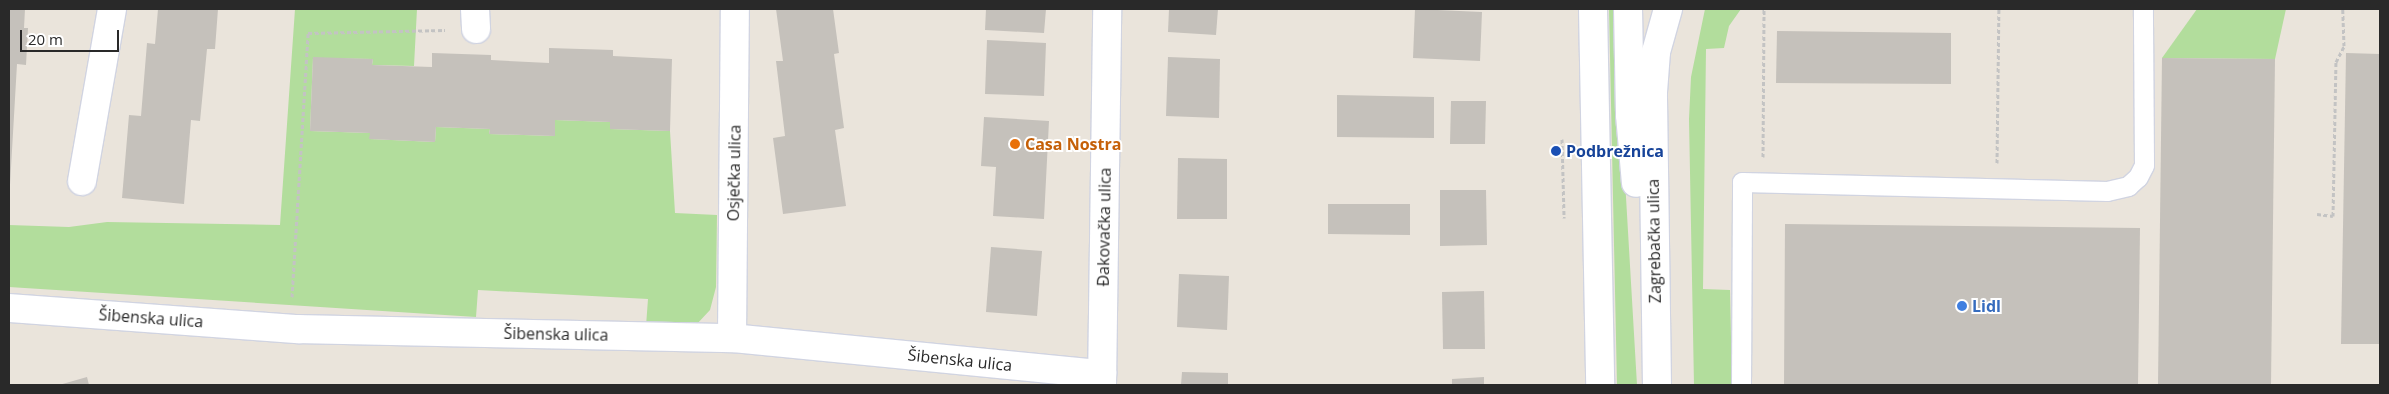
<!DOCTYPE html>
<html>
<head>
<meta charset="utf-8">
<style>
  body { margin:0 }
  #map { position:relative; width:2389px; height:394px; overflow:hidden; background:#eae4db; font-family:"Open Sans",sans-serif }
  div>[style] { position:absolute }
  [style*='--x'] { left:calc(var(--x)*1px); top:calc(var(--y)*1px); width:calc(var(--w)*1px); rotate:calc(var(--a)*1deg) }
  .green>* { inset:0; background:#b2dd9c }
  .building>* { inset:0; background:#c5c1bb }
  .path>* { height:3px; margin-top:-1.5px; transform-origin:0; background:repeating-linear-gradient(90deg,#c3c3c3 0 4px,transparent 0 6.5px) }
  .roads { filter:drop-shadow(1px 0 #d1d4e1) drop-shadow(-1px 0 #d1d4e1) drop-shadow(0 1px #d1d4e1) drop-shadow(0 -1px #d1d4e1) }
  .lane>* { height:19px; margin:-9.5px; padding:0 9.5px; transform-origin:9.5px; border-radius:9.5px; background:#fff }
  .street>* { height:28px; margin:-14px; padding:0 14px; transform-origin:14px; border-radius:14px; background:#fff }
  .secondary>* { height:28px; margin:-14px; padding:0 14px; transform-origin:14px; border-radius:14px; background:#fff }
  .dots>* { width:14px; height:14px; translate:-50% -50%; box-sizing:border-box; border:2px solid #fff; border-radius:50% }
  span { translate:-50% -50%; white-space:nowrap; text-align:center; line-height:1.15; -webkit-text-stroke:4px #fff; paint-order:stroke }
  .food-label { font-size:16px; color:#c56008; font-weight:700 }
  .left { translate:0 -50%; text-align:left }
  .transit-label { font-size:16px; color:#164399; font-weight:700 }
  .street-label { font-size:16px; color:#292929 }
  .shop-label { font-size:16px; color:#366cbe; font-weight:700 }
  .frame { position:absolute; inset:0; border:10px solid #292929; pointer-events:none }
  .scale { position:absolute; left:20px; top:30px; width:99px; height:22px; box-sizing:border-box; border:2px solid #292929; border-top:0; padding-left:6px; font-size:15px; line-height:18px; white-space:nowrap; color:#292929; -webkit-text-stroke:4px #fff; paint-order:stroke }
</style>
</head>
<body>
<div id="map">
  <div class="green">
    <i style="clip-path:polygon(295px 9px,417px 9px,414px 66px,372px 65px,373px 59px,313px 58px,310px 131px,370px 133px,370px 139px,435px 142px,436px 127px,490px 129px,489px 134px,554px 136px,555px 120px,610px 122px,610px 129px,670px 131px,675px 213px,717px 215px,716px 287px,710px 310px,696px 325px,646px 326px,648px 299px,478px 290px,476px 317px,9px 287px,9px 225px,69px 227px,107px 222px,280px 225px)"></i>
    <i style="clip-path:polygon(1609px 9px,1620px 9px,1623px 146px,1637px 385px,1617px 385px)"></i>
    <i style="clip-path:polygon(1705px 9px,1741px 9px,1729px 26px,1724px 48px,1706px 49px,1703px 289px,1730px 290px,1732px 385px,1694px 385px,1689px 119px,1691px 77px)"></i>
    <i style="clip-path:polygon(2197px 9px,2286px 9px,2275px 59px,2162px 58px)"></i>
  </div>
  <div class="building">
    <i style="clip-path:polygon(9px 9px,25px 9px,24px 28px,28px 28px,26px 65px,17px 64px,10px 185px)"></i>
    <i style="clip-path:polygon(158px 9px,218px 9px,215px 49px,207px 49px,200px 121px,191px 120px,184px 204px,122px 198px,129px 115px,141px 116px,147px 43px,155px 44px)"></i>
    <i style="clip-path:polygon(776px 9px,833px 9px,839px 53px,834px 54px,844px 128px,835px 130px,846px 206px,783px 214px,773px 138px,785px 136px,776px 61px,783px 61px)"></i>
    <i style="clip-path:polygon(986px 9px,1046px 9px,1044px 33px,985px 30px)"></i>
    <i style="clip-path:polygon(1169px 9px,1218px 9px,1216px 35px,1168px 32px)"></i>
    <i style="clip-path:polygon(1415px 9px,1482px 12px,1480px 61px,1413px 58px)"></i>
    <i style="clip-path:polygon(1777px 31px,1951px 33px,1951px 84px,1776px 83px)"></i>
    <i style="clip-path:polygon(987px 40px,1046px 43px,1044px 96px,985px 94px)"></i>
    <i style="clip-path:polygon(549px 48px,613px 50px,613px 56px,672px 59px,670px 131px,610px 129px,610px 122px,555px 120px,555px 136px,489px 134px,490px 129px,436px 127px,435px 142px,369px 139px,370px 133px,310px 131px,313px 57px,373px 59px,372px 65px,432px 67px,432px 53px,491px 55px,491px 60px,549px 63px)"></i>
    <i style="clip-path:polygon(2346px 53px,2380px 54px,2380px 344px,2341px 344px)"></i>
    <i style="clip-path:polygon(1168px 57px,1220px 59px,1219px 118px,1166px 116px)"></i>
    <i style="clip-path:polygon(2162px 58px,2275px 59px,2271px 385px,2158px 385px)"></i>
    <i style="clip-path:polygon(1337px 95px,1434px 97px,1434px 138px,1337px 137px)"></i>
    <i style="clip-path:polygon(1451px 101px,1486px 101px,1485px 144px,1450px 144px)"></i>
    <i style="clip-path:polygon(984px 117px,1049px 121px,1044px 219px,993px 216px,996px 167px,981px 166px)"></i>
    <i style="clip-path:polygon(1178px 158px,1227px 159px,1227px 219px,1177px 219px)"></i>
    <i style="clip-path:polygon(1440px 190px,1486px 190px,1487px 245px,1440px 246px)"></i>
    <i style="clip-path:polygon(1328px 204px,1410px 204px,1410px 235px,1328px 234px)"></i>
    <i style="clip-path:polygon(1785px 224px,2140px 228px,2138px 385px,1784px 385px)"></i>
    <i style="clip-path:polygon(991px 247px,1042px 251px,1037px 316px,986px 312px)"></i>
    <i style="clip-path:polygon(1179px 274px,1229px 276px,1227px 330px,1177px 327px)"></i>
    <i style="clip-path:polygon(1484px 291px,1485px 349px,1443px 349px,1442px 292px)"></i>
    <i style="clip-path:polygon(1182px 372px,1228px 373px,1228px 385px,1181px 385px)"></i>
    <i style="clip-path:polygon(87px 377px,89px 385px,59px 385px)"></i>
    <i style="clip-path:polygon(1484px 377px,1484px 385px,1452px 385px,1452px 379px)"></i>
  </div>
  <div class="path">
    <i style="--x:1562;--y:139;--w:79;--a:88.5"></i>
    <i style="--x:1763;--y:157;--w:148;--a:-89.6"></i>
    <i style="--x:1997;--y:163;--w:154;--a:-89.3"></i>
    <i style="--x:2317;--y:214;--w:16;--a:7"></i>
    <i style="--x:2333;--y:216;--w:154;--a:-88.9"></i>
    <i style="--x:2336;--y:62;--w:18;--a:-63"></i>
    <i style="--x:2344;--y:46;--w:37;--a:-92"></i>
    <i style="--x:292;--y:297;--w:264;--a:-86.5"></i>
    <i style="--x:308;--y:33;--w:137;--a:-1.3"></i>
  </div>
  <div class="roads">
    <div class="lane">
      <i style="--x:1741;--y:385;--w:203;--a:-89.7"></i>
      <i style="--x:1742;--y:182;--w:365;--a:1.4"></i>
      <i style="--x:2107;--y:191;--w:22;--a:-13"></i>
      <i style="--x:2128;--y:186;--w:13;--a:-42"></i>
      <i style="--x:2138;--y:177;--w:13;--a:-63"></i>
      <i style="--x:2144;--y:165;--w:156;--a:-90.4"></i>
    </div>
    <div class="street">
      <i style="--x:475;--y:9;--w:20;--a:87"></i>
      <i style="--x:82;--y:181;--w:175;--a:-80.1"></i>
      <i style="--x:9;--y:308;--w:290;--a:4.2"></i>
      <i style="--x:298;--y:329;--w:434;--a:1.2"></i>
      <i style="--x:732;--y:338;--w:372;--a:5.6"></i>
      <i style="--x:732;--y:338;--w:329;--a:-89.5"></i>
      <i style="--x:1102;--y:385;--w:376;--a:-89.2"></i>
    </div>
    <div class="secondary">
      <i style="--x:1593;--y:9;--w:376;--a:88.9"></i>
      <i style="--x:1628;--y:9;--w:106;--a:88.9"></i>
      <i style="--x:1630;--y:115;--w:68;--a:85"></i>
      <i style="--x:1657;--y:385;--w:293;--a:-90.8"></i>
      <i style="--x:1653;--y:92;--w:40;--a:-85.7"></i>
      <i style="--x:1656;--y:52;--w:45;--a:-74.4"></i>
    </div>
  </div>
  <div class="dots">
    <i style="left:1015px;top:144px;background:#e8710a"></i>
    <i style="left:1556px;top:151px;background:#1a4fb4"></i>
    <i style="left:1962px;top:306px;background:#3f7fe0"></i>
  </div>
  <div class="food-label">
    <span class="left" style="left:1025px;top:144px">Casa Nostra</span>
  </div>
  <div class="transit-label">
    <span class="left" style="left:1566px;top:151px">Podbrežnica</span>
  </div>
  <div class="street-label">
    <span style="left:734px;top:173px;rotate:-89deg">Osječka ulica</span>
    <span style="left:1104px;top:227px;rotate:-89deg">Đakovačka ulica</span>
    <span style="left:1654px;top:241px;rotate:-91deg">Zagrebačka ulica</span>
    <span style="left:151px;top:318px;rotate:4deg">Šibenska ulica</span>
    <span style="left:556px;top:334px;rotate:1deg">Šibenska ulica</span>
    <span style="left:960px;top:360px;rotate:6deg">Šibenska ulica</span>
  </div>
  <div class="shop-label">
    <span class="left" style="left:1972px;top:306px">Lidl</span>
  </div>
  <div class="frame"></div>
  <div class="scale">20 m</div>
</div>
</body>
</html>
